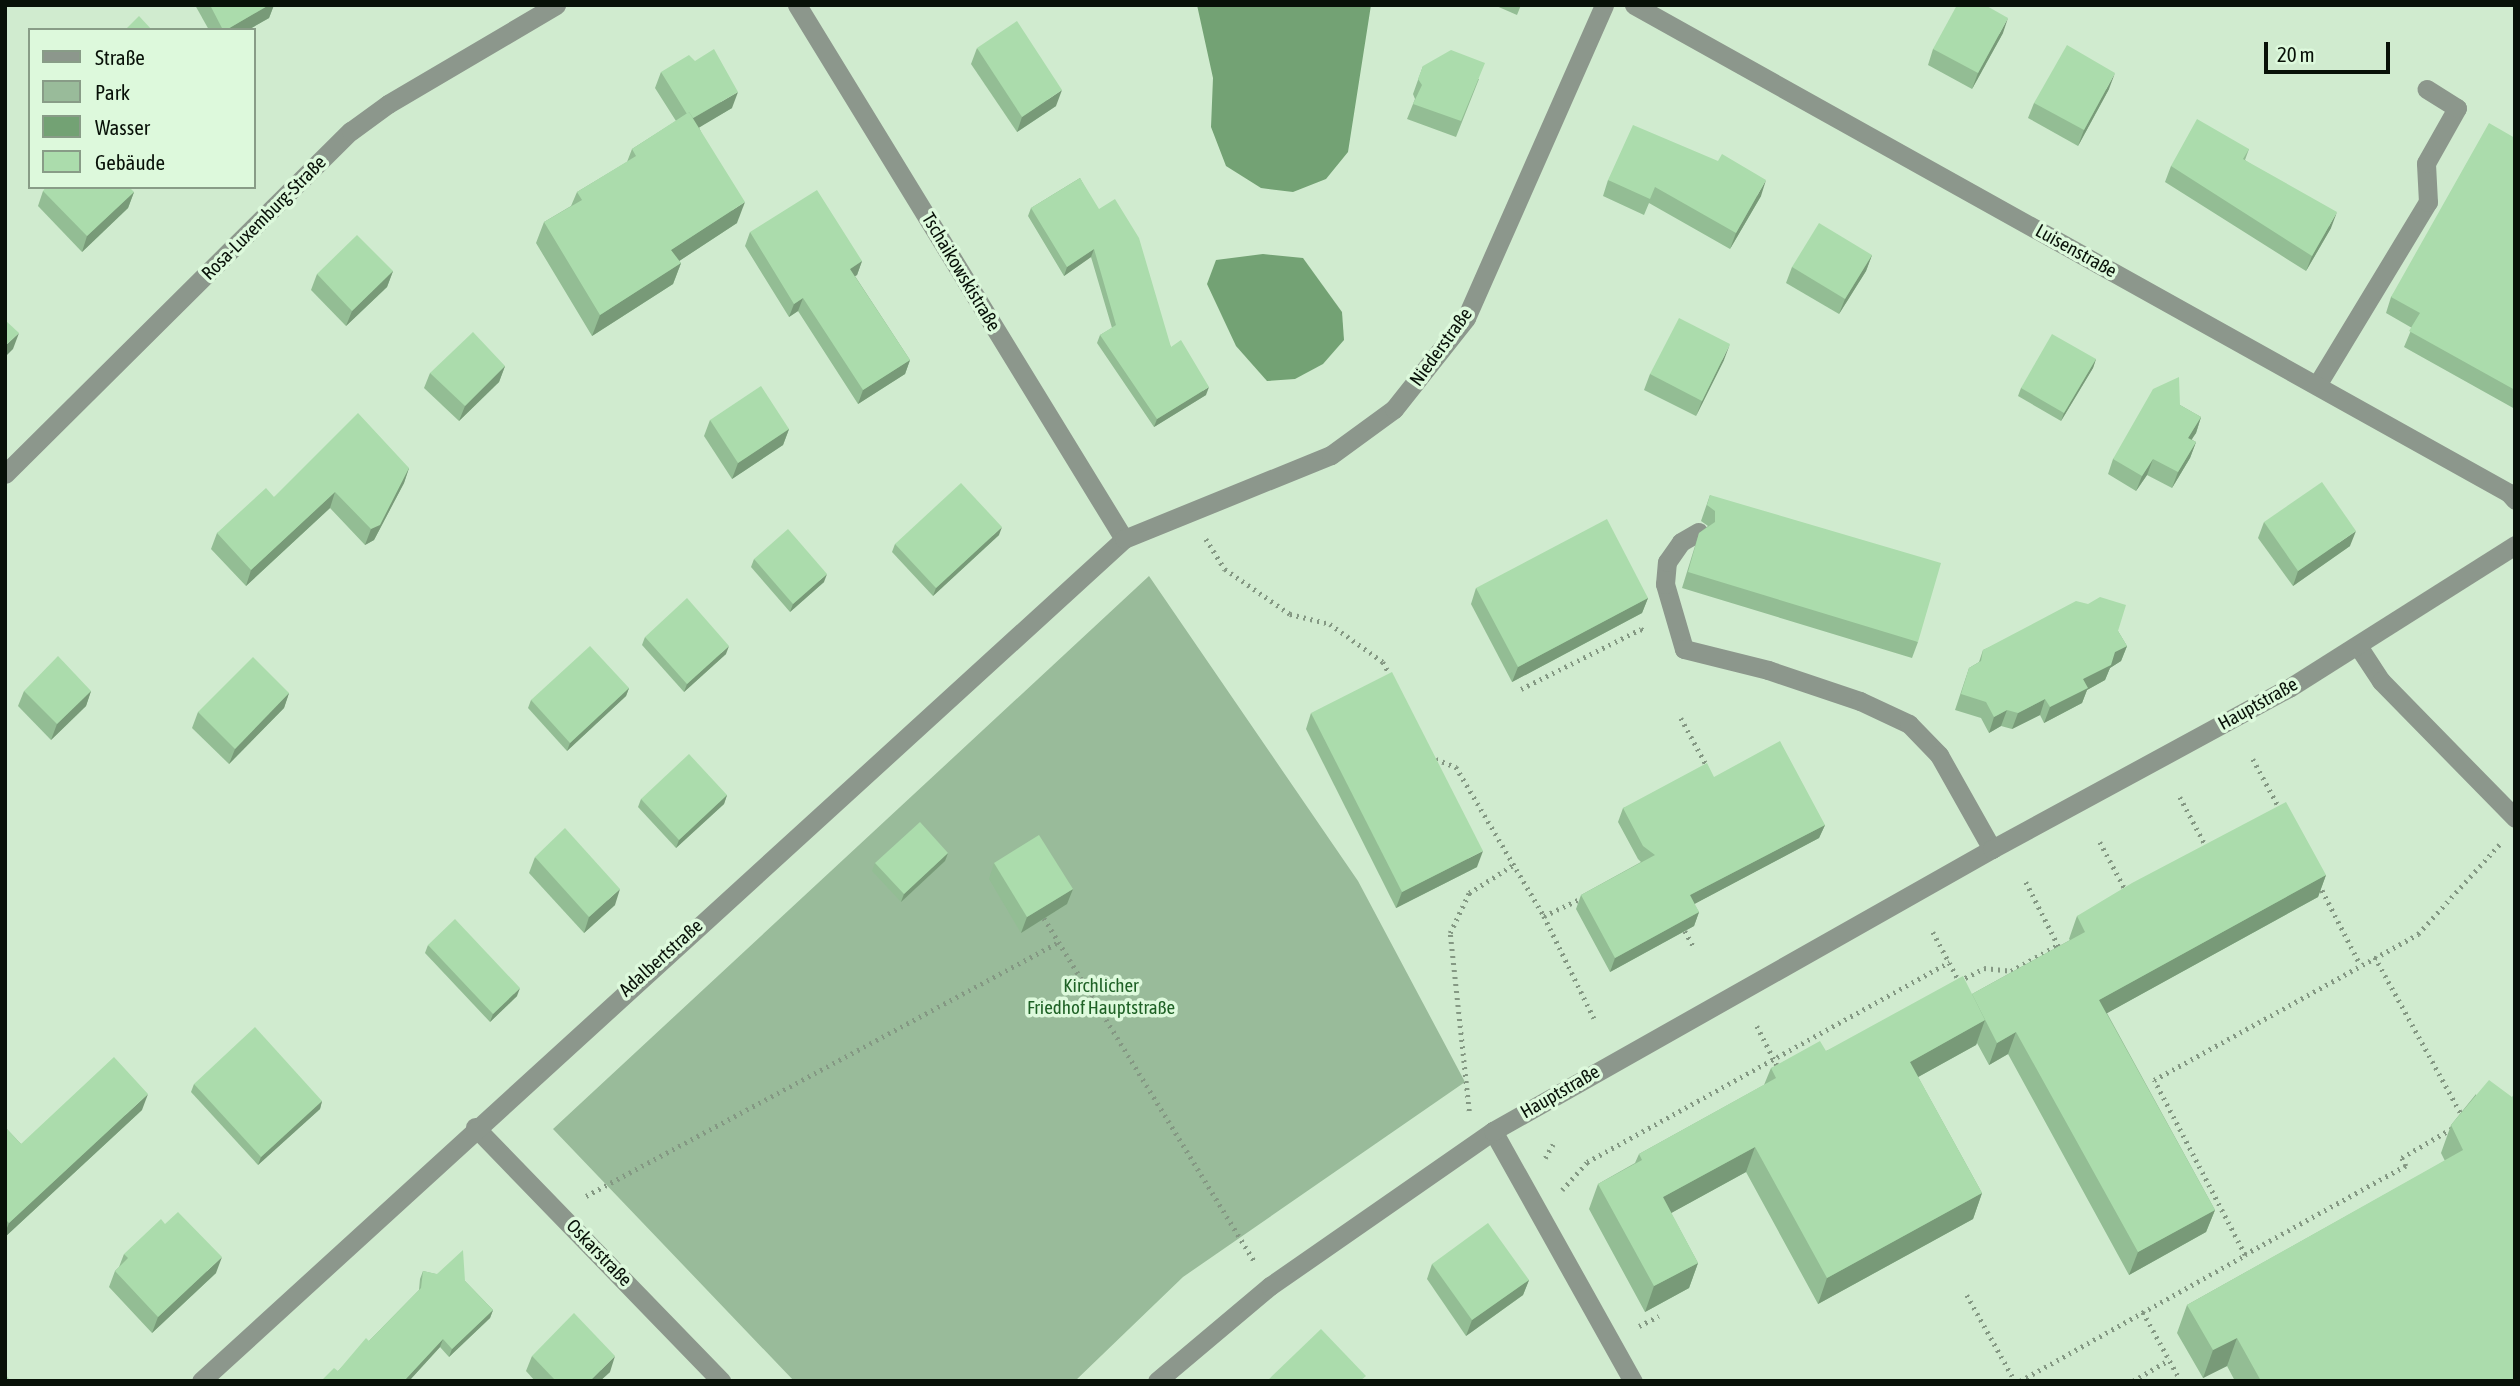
<!DOCTYPE html>
<html>
<head>
<meta charset="utf-8">
<style>
  body { margin:0 }
  #map { position:relative; width:2520px; height:1386px; overflow:hidden; background:#d0ebcf; font-family:"Asap Condensed",sans-serif }
  div>[style] { position:absolute }
  [style*='--x'] { left:calc(var(--x)*1px); top:calc(var(--y)*1px); width:calc(var(--w)*1px); rotate:calc(var(--a)*1deg) }
  .green>* { inset:0; background:#99bb9a }
  .water>* { inset:0; background:#73a274 }
  .path>* { height:4.5px; margin-top:-2.25px; transform-origin:0; background:repeating-linear-gradient(90deg,#849883 0 2px,transparent 0 7px) }
  .service>* { height:19px; margin:-9.5px; padding:0 9.5px; transform-origin:9.5px; border-radius:9.5px; background:#8c978c }
  .minor>* { height:19px; margin:-9.5px; padding:0 9.5px; transform-origin:9.5px; border-radius:9.5px; background:#8c978c }
  .tertiary>* { height:19px; margin:-9.5px; padding:0 9.5px; transform-origin:9.5px; border-radius:9.5px; background:#8c978c }
  .wall>* { inset:0; background:#93bd94 }
  .shaded-wall>* { inset:0; background:#789a78 }
  .building>* { inset:0; background:#abdcac }
  span { translate:-50% -50%; white-space:nowrap; text-align:center; line-height:1.15; -webkit-text-stroke:7px #ddf9dc; paint-order:stroke }
  .street-label { font-size:19px; color:#081108 }
  .park-label { font-size:19px; color:#1e6125 }
  .frame { position:absolute; inset:0; border:7px solid #081108; pointer-events:none }
  .legend { position:absolute; left:28px; top:28px; width:228px; height:161px; box-sizing:border-box; background:#ddf9dc; border:2px solid #889c87; margin:0; padding:9px 12px; list-style:none; font-size:21px; color:#081108 }
  .legend li { display:flex; align-items:center; gap:14px; height:35px }
  .legend b { width:35px; border:2px solid #889c87 }
  .scale { position:absolute; left:2264px; top:42px; width:126px; height:32px; box-sizing:border-box; border:4px solid #081108; border-top:0; padding-left:9px; font-size:21px; line-height:24px; white-space:nowrap; color:#081108; -webkit-text-stroke:5px #ddf9dc; paint-order:stroke }
</style>
</head>
<body>
<div id="map">
  <div class="green">
    <i style="clip-path:polygon(1149px 576px,1358px 881px,1465px 1082px,1183px 1277px,1075px 1381px,794px 1381px,553px 1129px)"></i>
  </div>
  <div class="water">
    <i style="clip-path:polygon(1197px 5px,1371px 5px,1348px 152px,1326px 179px,1293px 192px,1261px 188px,1226px 166px,1211px 127px,1213px 78px)"></i>
    <i style="clip-path:polygon(1263px 254px,1303px 258px,1342px 312px,1344px 340px,1323px 364px,1295px 379px,1267px 381px,1236px 346px,1207px 284px,1216px 260px)"></i>
  </div>
  <div class="path">
    <i style="--x:1206;--y:539;--w:36;--a:58"></i>
    <i style="--x:1225;--y:569;--w:79;--a:34.7"></i>
    <i style="--x:1290;--y:614;--w:41;--a:14"></i>
    <i style="--x:1330;--y:624;--w:65;--a:35.6"></i>
    <i style="--x:1383;--y:662;--w:18;--a:61"></i>
    <i style="--x:1521;--y:689;--w:134;--a:-26.6"></i>
    <i style="--x:1641;--y:629;--w:4;--a:27"></i>
    <i style="--x:1681;--y:718;--w:55;--a:61.6"></i>
    <i style="--x:1436;--y:759;--w:22;--a:22"></i>
    <i style="--x:1456;--y:767;--w:173;--a:59.4"></i>
    <i style="--x:1544;--y:916;--w:114;--a:63.9"></i>
    <i style="--x:2253;--y:759;--w:59;--a:61.7"></i>
    <i style="--x:2180;--y:797;--w:58;--a:62.1"></i>
    <i style="--x:2100;--y:842;--w:55;--a:62"></i>
    <i style="--x:2026;--y:882;--w:73;--a:63.1"></i>
    <i style="--x:2319;--y:884;--w:90;--a:62.9"></i>
    <i style="--x:1544;--y:916;--w:42;--a:-25.3"></i>
    <i style="--x:1044;--y:918;--w:402;--a:58.5"></i>
    <i style="--x:1685;--y:931;--w:18;--a:61"></i>
    <i style="--x:1933;--y:932;--w:55;--a:62"></i>
    <i style="--x:1959;--y:981;--w:28;--a:-27"></i>
    <i style="--x:1984;--y:968;--w:27;--a:6"></i>
    <i style="--x:2011;--y:971;--w:54;--a:-29"></i>
    <i style="--x:2375;--y:957;--w:180;--a:61.2"></i>
    <i style="--x:1757;--y:1026;--w:46;--a:62.9"></i>
    <i style="--x:1469;--y:1111;--w:179;--a:-96.1"></i>
    <i style="--x:1450;--y:933;--w:44;--a:-64.6"></i>
    <i style="--x:1469;--y:893;--w:52;--a:-32.5"></i>
    <i style="--x:2452;--y:1129;--w:58;--a:149.9"></i>
    <i style="--x:2402;--y:1158;--w:9;--a:63"></i>
    <i style="--x:2406;--y:1166;--w:184;--a:151.1"></i>
    <i style="--x:2245;--y:1255;--w:197;--a:-117.5"></i>
    <i style="--x:2154;--y:1080;--w:302;--a:-28.9"></i>
    <i style="--x:2418;--y:934;--w:122;--a:-47.7"></i>
    <i style="--x:1545;--y:1158;--w:16;--a:-60"></i>
    <i style="--x:1562;--y:1190;--w:38;--a:-48"></i>
    <i style="--x:1587;--y:1162;--w:414;--a:-28.9"></i>
    <i style="--x:586;--y:1196;--w:535;--a:-28.24"></i>
    <i style="--x:1967;--y:1295;--w:98;--a:60.8"></i>
    <i style="--x:2143;--y:1312;--w:79;--a:61.2"></i>
    <i style="--x:1639;--y:1326;--w:22;--a:-27"></i>
    <i style="--x:2020;--y:1381;--w:258;--a:-29.2"></i>
    <i style="--x:2133;--y:1381;--w:42;--a:-30.3"></i>
  </div>
  <div class="service">
    <i style="--x:2317;--y:385;--w:214;--a:-58.8"></i>
    <i style="--x:2428;--y:202;--w:39;--a:-93"></i>
    <i style="--x:2426;--y:163;--w:63;--a:-60.6"></i>
    <i style="--x:2457;--y:108;--w:36;--a:-148"></i>
    <i style="--x:2358;--y:646;--w:42;--a:56.7"></i>
    <i style="--x:2381;--y:681;--w:192;--a:45.6"></i>
    <i style="--x:1684;--y:649;--w:68;--a:-106.3"></i>
    <i style="--x:1665;--y:584;--w:22;--a:-85"></i>
    <i style="--x:1667;--y:562;--w:24;--a:-55"></i>
    <i style="--x:1681;--y:542;--w:20;--a:-30"></i>
    <i style="--x:1493;--y:1131;--w:287;--a:60.8"></i>
  </div>
  <div class="minor">
    <i style="--x:797;--y:5;--w:626;--a:58.52"></i>
    <i style="--x:1634;--y:5;--w:1002;--a:29.15"></i>
    <i style="--x:2509;--y:493;--w:9;--a:49"></i>
    <i style="--x:5;--y:474;--w:487;--a:-44.8"></i>
    <i style="--x:351;--y:131;--w:46;--a:-36.1"></i>
    <i style="--x:388;--y:104;--w:195;--a:-30.5"></i>
    <i style="--x:1684;--y:649;--w:87;--a:14"></i>
    <i style="--x:1768;--y:670;--w:97;--a:18.6"></i>
    <i style="--x:1860;--y:701;--w:54;--a:25.1"></i>
    <i style="--x:1909;--y:724;--w:43;--a:45.9"></i>
    <i style="--x:1939;--y:755;--w:108;--a:60.6"></i>
    <i style="--x:475;--y:1127;--w:354;--a:45.9"></i>
    <i style="--x:201;--y:1381;--w:1249;--a:-42.37"></i>
    <i style="--x:1124;--y:539;--w:223;--a:-22.1"></i>
    <i style="--x:1331;--y:455;--w:78;--a:-36.1"></i>
    <i style="--x:1394;--y:409;--w:116;--a:-51.6"></i>
    <i style="--x:1466;--y:318;--w:342;--a:-66.2"></i>
  </div>
  <div class="tertiary">
    <i style="--x:1157;--y:1381;--w:148;--a:-40.1"></i>
    <i style="--x:1270;--y:1286;--w:272;--a:-34.8"></i>
    <i style="--x:1493;--y:1131;--w:573;--a:-29.47"></i>
    <i style="--x:1992;--y:849;--w:338;--a:-28.5"></i>
    <i style="--x:2289;--y:688;--w:267;--a:-32.3"></i>
  </div>
  <div class="wall">
    <i style="clip-path:polygon(195px 5px,274px 5px,269px 18px,248px 30px,209px 30px)"></i>
    <i style="clip-path:polygon(1494px 5px,1521px 5px,1517px 15px)"></i>
    <i style="clip-path:polygon(2003px 33px,1972px 89px,1928px 65px,1933px 49px)"></i>
    <i style="clip-path:polygon(977px 48px,1056px 106px,1017px 132px,971px 64px)"></i>
    <i style="clip-path:polygon(1423px 66px,1479px 79px,1456px 137px,1407px 119px,1415px 99px,1413px 94px)"></i>
    <i style="clip-path:polygon(661px 72px,732px 108px,699px 127px,737px 223px,679px 261px,681px 263px,673px 284px,592px 336px,536px 243px,544px 222px,571px 206px,577px 192px,627px 162px,632px 149px,676px 121px,655px 88px)"></i>
    <i style="clip-path:polygon(2109px 89px,2078px 146px,2028px 118px,2034px 103px)"></i>
    <i style="clip-path:polygon(2515px 138px,2515px 409px,2404px 347px,2412px 328px,2386px 313px,2391px 297px)"></i>
    <i style="clip-path:polygon(2249px 149px,2245px 160px,2331px 228px,2306px 271px,2165px 182px,2171px 166px)"></i>
    <i style="clip-path:polygon(1080px 178px,1171px 347px,1206px 395px,1154px 427px,1097px 343px,1100px 335px,1112px 328px,1091px 257px,1064px 276px,1028px 216px,1031px 208px)"></i>
    <i style="clip-path:polygon(1608px 180px,1761px 196px,1730px 249px,1649px 203px,1644px 215px,1603px 196px)"></i>
    <i style="clip-path:polygon(43px 191px,134px 192px,128px 208px,82px 252px,38px 206px)"></i>
    <i style="clip-path:polygon(750px 232px,862px 261px,857px 275px,855px 276px,910px 360px,905px 374px,858px 404px,798px 311px,789px 317px,745px 246px)"></i>
    <i style="clip-path:polygon(1872px 255px,1866px 271px,1839px 314px,1786px 283px,1792px 267px)"></i>
    <i style="clip-path:polygon(393px 271px,387px 287px,346px 326px,311px 290px,317px 274px)"></i>
    <i style="clip-path:polygon(2096px 359px,2093px 368px,2061px 421px,2018px 396px,2021px 388px)"></i>
    <i style="clip-path:polygon(1724px 360px,1696px 416px,1644px 390px,1650px 374px)"></i>
    <i style="clip-path:polygon(505px 366px,499px 382px,459px 421px,424px 388px,430px 373px)"></i>
    <i style="clip-path:polygon(2180px 405px,2201px 417px,2196px 433px,2191px 439px,2196px 442px,2190px 458px,2172px 488px,2147px 475px,2136px 491px,2108px 474px,2113px 459px)"></i>
    <i style="clip-path:polygon(710px 420px,789px 429px,783px 445px,732px 479px,704px 436px)"></i>
    <i style="clip-path:polygon(409px 468px,404px 483px,374px 540px,365px 545px,330px 508px,246px 586px,211px 549px,217px 533px,274px 497px)"></i>
    <i style="clip-path:polygon(1710px 495px,1918px 642px,1912px 658px,1682px 588px,1699px 533px,1708px 526px,1701px 521px)"></i>
    <i style="clip-path:polygon(2264px 522px,2350px 546px,2293px 586px,2258px 538px)"></i>
    <i style="clip-path:polygon(999px 535px,933px 596px,892px 552px,895px 544px)"></i>
    <i style="clip-path:polygon(754px 559px,824px 582px,790px 612px,751px 567px)"></i>
    <i style="clip-path:polygon(1476px 588px,1648px 598px,1642px 613px,1512px 682px,1471px 604px)"></i>
    <i style="clip-path:polygon(2088px 604px,2118px 631px,2127px 646px,2121px 661px,2110px 668px,2105px 680px,2087px 690px,2082px 703px,2044px 723px,2040px 715px,2012px 729px,2001px 726px,1989px 733px,1981px 718px,1955px 710px,1969px 668px,1979px 662px,1983px 650px)"></i>
    <i style="clip-path:polygon(645px 637px,726px 654px,684px 692px,642px 645px)"></i>
    <i style="clip-path:polygon(629px 688px,626px 696px,567px 751px,528px 708px,531px 700px)"></i>
    <i style="clip-path:polygon(24px 691px,91px 691px,86px 706px,51px 740px,18px 706px)"></i>
    <i style="clip-path:polygon(289px 693px,284px 708px,229px 764px,192px 728px,198px 712px)"></i>
    <i style="clip-path:polygon(1311px 713px,1477px 867px,1396px 908px,1306px 729px)"></i>
    <i style="clip-path:polygon(1714px 777px,1825px 825px,1819px 838px,1694px 904px,1699px 912px,1694px 926px,1610px 972px,1576px 909px,1581px 895px,1641px 862px,1638px 859px,1618px 822px,1623px 808px)"></i>
    <i style="clip-path:polygon(727px 795px,724px 804px,676px 848px,638px 807px,641px 799px)"></i>
    <i style="clip-path:polygon(948px 853px,945px 861px,901px 902px,872px 871px,875px 863px)"></i>
    <i style="clip-path:polygon(535px 857px,615px 905px,584px 933px,529px 873px)"></i>
    <i style="clip-path:polygon(994px 863px,1073px 889px,1067px 904px,1021px 933px,989px 879px)"></i>
    <i style="clip-path:polygon(2326px 875px,2318px 897px,2107px 1013px,2215px 1210px,2206px 1232px,2129px 1275px,2008px 1054px,1989px 1065px,1977px 1043px,1976px 1045px,1918px 1077px,1982px 1193px,1973px 1219px,1818px 1304px,1746px 1172px,1671px 1213px,1698px 1263px,1689px 1288px,1645px 1312px,1589px 1209px,1598px 1184px,1635px 1163px,1639px 1154px,1764px 1085px,1771px 1068px,1826px 1051px,1972px 994px,2070px 940px,2069px 939px,2077px 916px)"></i>
    <i style="clip-path:polygon(428px 945px,517px 996px,490px 1022px,425px 953px)"></i>
    <i style="clip-path:polygon(194px 1084px,322px 1101px,320px 1109px,258px 1165px,191px 1092px)"></i>
    <i style="clip-path:polygon(2476px 1094px,2515px 1381px,2235px 1381px,2227px 1366px,2203px 1378px,2177px 1333px,2187px 1305px,2445px 1161px,2441px 1153px,2451px 1125px)"></i>
    <i style="clip-path:polygon(142px 1110px,5px 1237px,5px 1127px,21px 1144px)"></i>
    <i style="clip-path:polygon(124px 1254px,216px 1273px,152px 1333px,109px 1287px,115px 1271px,119px 1267px)"></i>
    <i style="clip-path:polygon(1432px 1264px,1529px 1280px,1523px 1295px,1466px 1336px,1427px 1279px)"></i>
    <i style="clip-path:polygon(423px 1271px,465px 1281px,493px 1310px,490px 1318px,449px 1357px,440px 1347px,409px 1381px,321px 1381px,338px 1371px,369px 1341px,419px 1290px,420px 1279px)"></i>
    <i style="clip-path:polygon(532px 1356px,610px 1372px,600px 1381px,535px 1381px,526px 1371px)"></i>
  </div>
  <div class="shaded-wall">
    <i style="clip-path:polygon(269px 5px,274px 5px,269px 18px,248px 30px,226px 30px)"></i>
    <i style="clip-path:polygon(2008px 18px,2003px 33px,1972px 89px,1978px 73px)"></i>
    <i style="clip-path:polygon(2115px 73px,2109px 89px,2078px 146px,2084px 130px)"></i>
    <i style="clip-path:polygon(1062px 90px,1056px 106px,1017px 132px,1022px 117px)"></i>
    <i style="clip-path:polygon(738px 92px,732px 108px,685px 136px,690px 120px)"></i>
    <i style="clip-path:polygon(1766px 180px,1761px 196px,1730px 249px,1736px 233px)"></i>
    <i style="clip-path:polygon(134px 192px,128px 208px,82px 252px,87px 236px)"></i>
    <i style="clip-path:polygon(745px 202px,737px 223px,664px 271px,671px 250px)"></i>
    <i style="clip-path:polygon(2337px 212px,2331px 228px,2306px 271px,2312px 256px)"></i>
    <i style="clip-path:polygon(1094px 249px,1091px 257px,1064px 276px,1067px 267px)"></i>
    <i style="clip-path:polygon(1872px 255px,1866px 271px,1839px 314px,1845px 299px)"></i>
    <i style="clip-path:polygon(862px 261px,857px 275px,845px 282px,850px 269px)"></i>
    <i style="clip-path:polygon(681px 263px,673px 284px,592px 336px,600px 315px)"></i>
    <i style="clip-path:polygon(393px 271px,387px 287px,346px 326px,352px 311px)"></i>
    <i style="clip-path:polygon(803px 298px,798px 311px,789px 317px,794px 304px)"></i>
    <i style="clip-path:polygon(19px 333px,13px 349px,5px 357px,5px 346px)"></i>
    <i style="clip-path:polygon(1730px 344px,1724px 360px,1696px 416px,1702px 401px)"></i>
    <i style="clip-path:polygon(2096px 359px,2093px 368px,2061px 421px,2064px 413px)"></i>
    <i style="clip-path:polygon(910px 360px,905px 374px,858px 404px,863px 390px)"></i>
    <i style="clip-path:polygon(505px 366px,499px 382px,459px 421px,465px 406px)"></i>
    <i style="clip-path:polygon(1209px 387px,1206px 395px,1154px 427px,1157px 419px)"></i>
    <i style="clip-path:polygon(2201px 417px,2196px 433px,2183px 453px,2188px 438px)"></i>
    <i style="clip-path:polygon(789px 429px,783px 445px,732px 479px,738px 463px)"></i>
    <i style="clip-path:polygon(2196px 442px,2190px 458px,2172px 488px,2178px 472px)"></i>
    <i style="clip-path:polygon(2153px 459px,2147px 475px,2136px 491px,2142px 476px)"></i>
    <i style="clip-path:polygon(409px 468px,404px 483px,374px 540px,365px 545px,371px 529px)"></i>
    <i style="clip-path:polygon(335px 492px,330px 508px,246px 586px,251px 570px)"></i>
    <i style="clip-path:polygon(1002px 527px,999px 535px,933px 596px,936px 588px)"></i>
    <i style="clip-path:polygon(2356px 531px,2350px 546px,2293px 586px,2298px 571px)"></i>
    <i style="clip-path:polygon(827px 574px,824px 582px,790px 612px,793px 604px)"></i>
    <i style="clip-path:polygon(1648px 598px,1642px 613px,1512px 682px,1518px 667px)"></i>
    <i style="clip-path:polygon(729px 646px,726px 654px,684px 692px,687px 684px)"></i>
    <i style="clip-path:polygon(2127px 646px,2121px 661px,2110px 668px,2105px 680px,2087px 690px,2082px 703px,2044px 723px,2050px 707px,2115px 652px)"></i>
    <i style="clip-path:polygon(629px 688px,626px 696px,567px 751px,570px 743px)"></i>
    <i style="clip-path:polygon(91px 691px,86px 706px,51px 740px,57px 724px)"></i>
    <i style="clip-path:polygon(289px 693px,284px 708px,229px 764px,235px 749px)"></i>
    <i style="clip-path:polygon(2045px 699px,2040px 715px,2012px 729px,2018px 713px)"></i>
    <i style="clip-path:polygon(2007px 710px,2001px 726px,1989px 733px,1994px 717px)"></i>
    <i style="clip-path:polygon(727px 795px,724px 804px,676px 848px,679px 840px)"></i>
    <i style="clip-path:polygon(1825px 825px,1819px 838px,1685px 909px,1690px 895px)"></i>
    <i style="clip-path:polygon(1483px 851px,1477px 867px,1396px 908px,1402px 892px)"></i>
    <i style="clip-path:polygon(948px 853px,945px 861px,901px 902px,904px 894px)"></i>
    <i style="clip-path:polygon(2326px 875px,2318px 897px,2091px 1022px,2099px 1000px)"></i>
    <i style="clip-path:polygon(620px 889px,615px 905px,584px 933px,589px 917px)"></i>
    <i style="clip-path:polygon(1073px 889px,1067px 904px,1021px 933px,1027px 917px)"></i>
    <i style="clip-path:polygon(1699px 912px,1694px 926px,1610px 972px,1615px 958px)"></i>
    <i style="clip-path:polygon(520px 988px,517px 996px,490px 1022px,493px 1014px)"></i>
    <i style="clip-path:polygon(1985px 1020px,1976px 1045px,1900px 1087px,1910px 1062px)"></i>
    <i style="clip-path:polygon(2016px 1032px,2008px 1054px,1989px 1065px,1997px 1043px)"></i>
    <i style="clip-path:polygon(148px 1094px,142px 1110px,5px 1237px,5px 1233px,9px 1223px)"></i>
    <i style="clip-path:polygon(322px 1101px,320px 1109px,258px 1165px,261px 1157px)"></i>
    <i style="clip-path:polygon(1755px 1147px,1746px 1172px,1653px 1223px,1663px 1197px)"></i>
    <i style="clip-path:polygon(1982px 1193px,1973px 1219px,1818px 1304px,1827px 1278px)"></i>
    <i style="clip-path:polygon(2215px 1210px,2206px 1232px,2129px 1275px,2138px 1252px)"></i>
    <i style="clip-path:polygon(222px 1257px,216px 1273px,152px 1333px,158px 1317px)"></i>
    <i style="clip-path:polygon(1698px 1263px,1689px 1288px,1645px 1312px,1654px 1286px)"></i>
    <i style="clip-path:polygon(1529px 1280px,1523px 1295px,1466px 1336px,1472px 1320px)"></i>
    <i style="clip-path:polygon(493px 1310px,490px 1318px,449px 1357px,452px 1349px)"></i>
    <i style="clip-path:polygon(2237px 1338px,2227px 1366px,2203px 1378px,2213px 1350px)"></i>
    <i style="clip-path:polygon(443px 1339px,440px 1347px,409px 1381px,404px 1381px)"></i>
    <i style="clip-path:polygon(615px 1356px,610px 1372px,600px 1381px,590px 1381px)"></i>
  </div>
  <div class="building">
    <i style="clip-path:polygon(210px 5px,269px 5px,226px 30px,223px 30px)"></i>
    <i style="clip-path:polygon(1957px 5px,1985px 5px,2008px 18px,1978px 73px,1933px 49px)"></i>
    <i style="clip-path:polygon(139px 16px,152px 30px,125px 30px)"></i>
    <i style="clip-path:polygon(1017px 21px,1062px 90px,1022px 117px,977px 48px)"></i>
    <i style="clip-path:polygon(2067px 45px,2115px 73px,2084px 130px,2034px 103px)"></i>
    <i style="clip-path:polygon(714px 49px,738px 92px,693px 118px,689px 112px,687px 114px,661px 72px,689px 55px,695px 61px)"></i>
    <i style="clip-path:polygon(1451px 50px,1485px 63px,1461px 121px,1413px 104px,1422px 85px,1418px 79px,1423px 66px)"></i>
    <i style="clip-path:polygon(689px 112px,745px 202px,671px 250px,681px 263px,600px 315px,544px 222px,582px 200px,577px 192px,636px 156px,632px 149px)"></i>
    <i style="clip-path:polygon(2197px 119px,2249px 149px,2243px 159px,2337px 212px,2312px 256px,2171px 166px)"></i>
    <i style="clip-path:polygon(2489px 123px,2515px 138px,2515px 390px,2409px 331px,2420px 313px,2391px 297px)"></i>
    <i style="clip-path:polygon(1633px 125px,1718px 161px,1722px 154px,1766px 180px,1736px 233px,1655px 187px,1650px 199px,1608px 180px)"></i>
    <i style="clip-path:polygon(1080px 178px,1099px 209px,1115px 199px,1139px 238px,1171px 347px,1181px 340px,1209px 387px,1157px 419px,1100px 335px,1116px 325px,1094px 249px,1067px 267px,1031px 208px)"></i>
    <i style="clip-path:polygon(46px 187px,129px 187px,134px 192px,87px 236px,43px 191px)"></i>
    <i style="clip-path:polygon(817px 190px,862px 261px,850px 269px,910px 360px,863px 390px,803px 298px,794px 304px,750px 232px)"></i>
    <i style="clip-path:polygon(1819px 223px,1872px 255px,1845px 299px,1792px 267px)"></i>
    <i style="clip-path:polygon(357px 235px,393px 271px,352px 311px,317px 274px)"></i>
    <i style="clip-path:polygon(1679px 318px,1730px 344px,1702px 401px,1650px 374px)"></i>
    <i style="clip-path:polygon(5px 320px,19px 333px,5px 346px)"></i>
    <i style="clip-path:polygon(473px 332px,505px 366px,465px 406px,430px 373px)"></i>
    <i style="clip-path:polygon(2052px 334px,2096px 359px,2064px 413px,2021px 388px)"></i>
    <i style="clip-path:polygon(2179px 377px,2180px 405px,2201px 417px,2188px 438px,2196px 442px,2178px 472px,2153px 459px,2142px 476px,2113px 459px,2153px 389px)"></i>
    <i style="clip-path:polygon(761px 386px,789px 429px,738px 463px,710px 420px)"></i>
    <i style="clip-path:polygon(358px 413px,409px 468px,380px 525px,371px 529px,335px 492px,251px 570px,217px 533px,266px 488px,274px 497px)"></i>
    <i style="clip-path:polygon(2322px 482px,2356px 531px,2298px 571px,2264px 522px)"></i>
    <i style="clip-path:polygon(961px 483px,1002px 527px,936px 588px,895px 544px)"></i>
    <i style="clip-path:polygon(1710px 495px,1941px 563px,1918px 642px,1688px 572px,1699px 533px,1715px 522px,1715px 511px,1707px 505px)"></i>
    <i style="clip-path:polygon(1607px 519px,1648px 598px,1518px 667px,1476px 588px)"></i>
    <i style="clip-path:polygon(788px 529px,827px 574px,793px 604px,754px 559px)"></i>
    <i style="clip-path:polygon(2100px 597px,2126px 605px,2118px 631px,2127px 646px,2115px 652px,2111px 665px,2083px 679px,2088px 688px,2050px 707px,2045px 699px,2018px 713px,2007px 710px,1994px 717px,1986px 702px,1961px 694px,1969px 668px,1981px 661px,1983px 650px,2076px 601px,2088px 604px)"></i>
    <i style="clip-path:polygon(687px 598px,729px 646px,687px 684px,645px 637px)"></i>
    <i style="clip-path:polygon(590px 646px,629px 688px,570px 743px,531px 700px)"></i>
    <i style="clip-path:polygon(58px 656px,91px 691px,57px 724px,24px 691px)"></i>
    <i style="clip-path:polygon(253px 657px,289px 693px,235px 749px,198px 712px)"></i>
    <i style="clip-path:polygon(1392px 672px,1483px 851px,1402px 892px,1311px 713px)"></i>
    <i style="clip-path:polygon(1780px 741px,1825px 825px,1690px 895px,1699px 912px,1615px 958px,1581px 895px,1655px 855px,1643px 846px,1623px 808px,1707px 763px,1714px 777px)"></i>
    <i style="clip-path:polygon(689px 754px,727px 795px,679px 840px,641px 799px)"></i>
    <i style="clip-path:polygon(2286px 802px,2326px 875px,2099px 1000px,2215px 1210px,2138px 1252px,2016px 1032px,1997px 1043px,1972px 994px,2085px 932px,2077px 916px,2132px 883px)"></i>
    <i style="clip-path:polygon(920px 822px,948px 853px,904px 894px,875px 863px)"></i>
    <i style="clip-path:polygon(565px 828px,620px 889px,589px 917px,535px 857px)"></i>
    <i style="clip-path:polygon(1039px 835px,1073px 889px,1027px 917px,994px 863px)"></i>
    <i style="clip-path:polygon(455px 919px,520px 988px,493px 1014px,428px 945px)"></i>
    <i style="clip-path:polygon(1963px 976px,1985px 1020px,1910px 1062px,1982px 1193px,1827px 1278px,1755px 1147px,1663px 1197px,1698px 1263px,1654px 1286px,1598px 1184px,1642px 1160px,1639px 1154px,1776px 1078px,1771px 1068px,1820px 1041px,1826px 1051px)"></i>
    <i style="clip-path:polygon(255px 1027px,322px 1101px,261px 1157px,194px 1084px)"></i>
    <i style="clip-path:polygon(114px 1057px,148px 1094px,9px 1223px,5px 1219px,5px 1127px,21px 1144px)"></i>
    <i style="clip-path:polygon(2489px 1080px,2512px 1097px,2515px 1093px,2515px 1381px,2261px 1381px,2237px 1338px,2213px 1350px,2187px 1305px,2463px 1150px,2451px 1125px)"></i>
    <i style="clip-path:polygon(178px 1212px,222px 1257px,158px 1317px,115px 1271px,128px 1258px,124px 1254px,161px 1219px,165px 1224px)"></i>
    <i style="clip-path:polygon(1488px 1223px,1529px 1280px,1472px 1320px,1432px 1264px)"></i>
    <i style="clip-path:polygon(463px 1250px,465px 1281px,493px 1310px,452px 1349px,443px 1339px,404px 1381px,321px 1381px,334px 1368px,338px 1371px,366px 1338px,369px 1341px,421px 1288px,423px 1271px,437px 1274px)"></i>
    <i style="clip-path:polygon(574px 1313px,615px 1356px,590px 1381px,556px 1381px,532px 1356px)"></i>
    <i style="clip-path:polygon(1321px 1329px,1366px 1376px,1360px 1381px,1267px 1381px)"></i>
    <i style="clip-path:polygon(5px 1374px,11px 1381px,5px 1381px)"></i>
  </div>
  <div class="street-label">
    <span style="left:264px;top:218px;rotate:-45deg">Rosa-Luxemburg-Straße</span>
    <span style="left:2076px;top:251px;rotate:29deg">Luisenstraße</span>
    <span style="left:961px;top:272px;rotate:59deg">Tschaikowskistraße</span>
    <span style="left:1441px;top:347px;rotate:-54deg">Niederstraße</span>
    <span style="left:2258px;top:704px;rotate:-29deg">Hauptstraße</span>
    <span style="left:661px;top:958px;rotate:-42deg">Adalbertstraße</span>
    <span style="left:1560px;top:1092px;rotate:-30deg">Hauptstraße</span>
    <span style="left:599px;top:1253px;rotate:46deg">Oskarstraße</span>
  </div>
  <div class="park-label">
    <span style="left:1101px;top:997px">Kirchlicher<br>Friedhof Hauptstraße</span>
  </div>
  <div class="frame"></div>
  <ul class="legend">
  <li><b style="height:9px;background:#8c978c"></b>Straße</li>
  <li><b style="height:19px;background:#99bb9a"></b>Park</li>
  <li><b style="height:19px;background:#73a274"></b>Wasser</li>
  <li><b style="height:19px;background:#abdcac"></b>Gebäude</li>
  </ul>
  <div class="scale">20 m</div>
</div>
</body>
</html>
